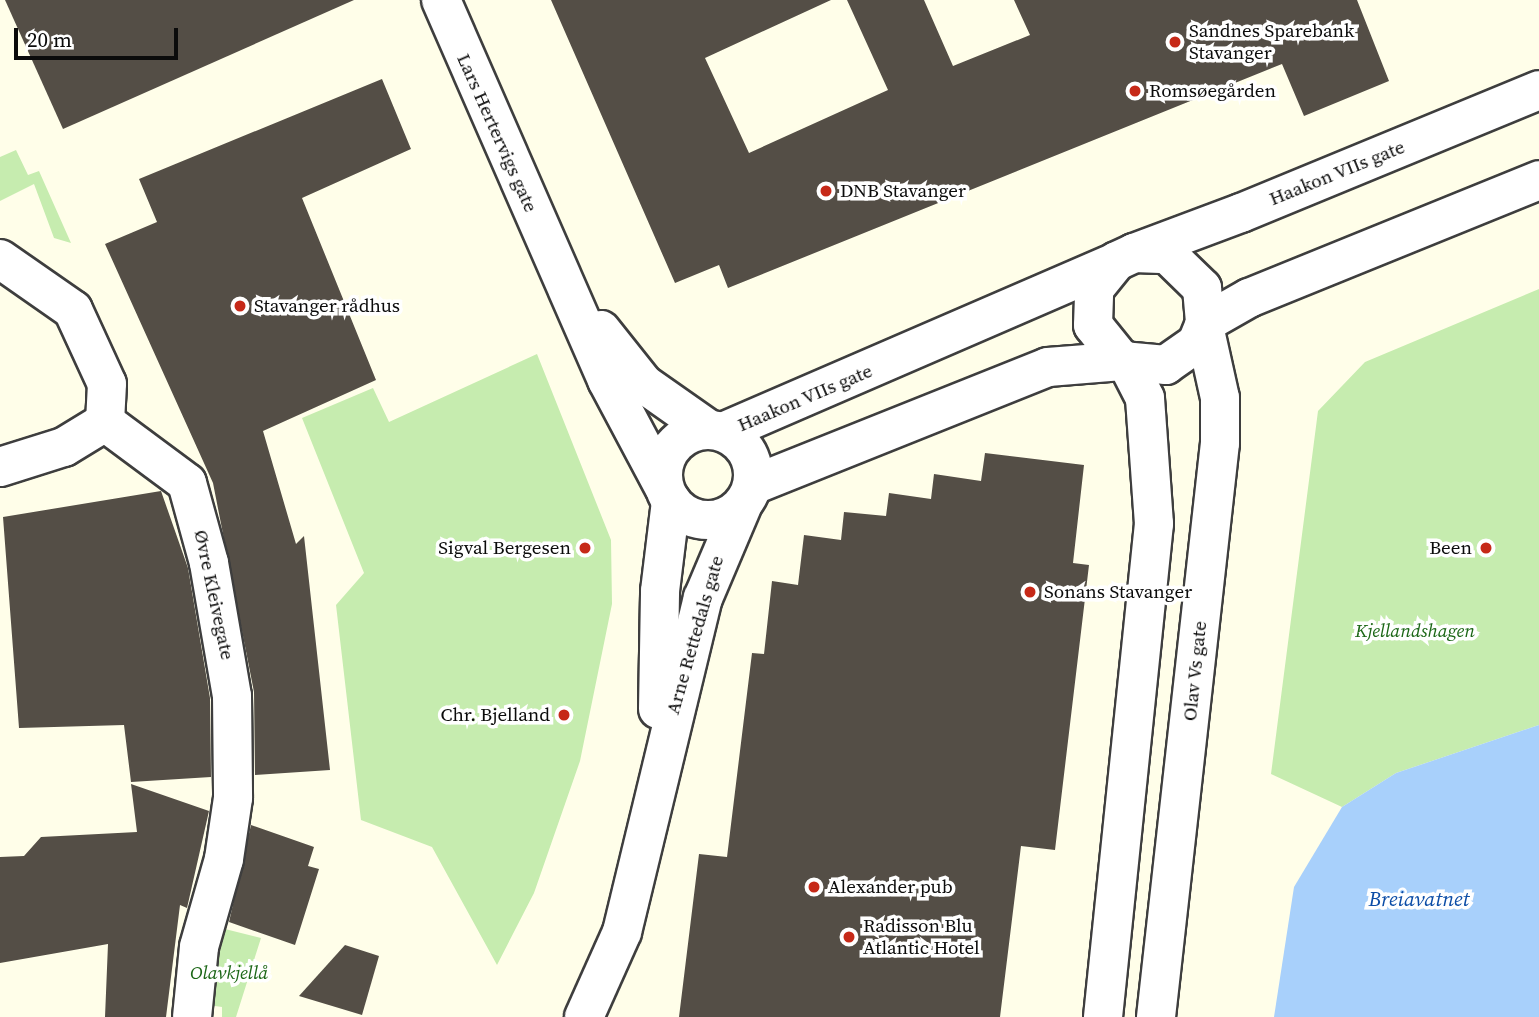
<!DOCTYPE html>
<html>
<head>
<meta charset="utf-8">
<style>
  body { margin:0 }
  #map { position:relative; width:1539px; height:1017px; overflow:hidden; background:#fffee9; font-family:"Source Serif 4",serif }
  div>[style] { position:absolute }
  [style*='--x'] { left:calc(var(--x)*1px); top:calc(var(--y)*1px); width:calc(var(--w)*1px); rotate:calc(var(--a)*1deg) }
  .green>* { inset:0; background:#c6ecaf }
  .water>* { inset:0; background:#a8d0fb }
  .building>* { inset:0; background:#544e46 }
  .roads { filter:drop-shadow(2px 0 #3e3e3e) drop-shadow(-2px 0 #3e3e3e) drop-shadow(0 2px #3e3e3e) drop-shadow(0 -2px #3e3e3e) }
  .minor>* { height:38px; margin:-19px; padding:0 19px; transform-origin:19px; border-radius:19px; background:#fff }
  .minor>.ring { margin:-19px; padding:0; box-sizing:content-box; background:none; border:38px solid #fff; border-radius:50% }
  .dots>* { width:19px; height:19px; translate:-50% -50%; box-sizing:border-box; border:4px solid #fff; border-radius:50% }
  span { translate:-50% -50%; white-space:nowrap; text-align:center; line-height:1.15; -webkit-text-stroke:7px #fff; paint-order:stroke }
  .poi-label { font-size:19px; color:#0b0b0b }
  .left { translate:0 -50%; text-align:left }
  .right { translate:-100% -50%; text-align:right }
  .street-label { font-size:19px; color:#0b0b0b }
  .park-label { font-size:19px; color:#1c6717; font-style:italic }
  .water-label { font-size:21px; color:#0b4ca6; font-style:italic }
  .scale { position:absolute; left:14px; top:28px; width:164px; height:32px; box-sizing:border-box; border:4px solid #0b0b0b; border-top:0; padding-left:9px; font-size:21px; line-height:24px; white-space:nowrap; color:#0b0b0b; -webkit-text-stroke:5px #fff; paint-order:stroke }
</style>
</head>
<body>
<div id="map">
  <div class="green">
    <i style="clip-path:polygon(16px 150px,28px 175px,39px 171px,71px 243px,54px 238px,34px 184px,0 201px,0 157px)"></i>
    <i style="clip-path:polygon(1539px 289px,1539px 725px,1396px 773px,1342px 807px,1271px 774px,1318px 411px,1365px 362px)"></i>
    <i style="clip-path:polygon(537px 354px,611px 540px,612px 604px,580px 761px,534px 893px,497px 965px,432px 847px,361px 820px,336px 605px,364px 573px,302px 418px,373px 388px,389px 422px)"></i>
    <i style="clip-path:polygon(221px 928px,261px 938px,236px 1017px,222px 1017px,222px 1007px,208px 1005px)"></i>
  </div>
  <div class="water">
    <i style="clip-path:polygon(1539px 725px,1539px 1017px,1274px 1017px,1294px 887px,1342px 807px,1396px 773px)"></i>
  </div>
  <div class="building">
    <i style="clip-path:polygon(5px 0,354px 0,63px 129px)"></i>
    <i style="clip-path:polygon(551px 0,831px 0,705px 58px,749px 153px,888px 90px,847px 0,924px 0,953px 66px,1030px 35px,1014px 0,1357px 0,1389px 81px,1304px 116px,1282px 64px,728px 288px,719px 265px,675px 283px)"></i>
    <i style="clip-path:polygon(382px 79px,411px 149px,302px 198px,376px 380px,263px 431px,296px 544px,304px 536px,330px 770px,255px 775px,254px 692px,213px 483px,105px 244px,157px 222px,139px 179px)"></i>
    <i style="clip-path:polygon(985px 453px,1084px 465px,1073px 563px,1089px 565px,1055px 850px,1021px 846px,1000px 1017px,679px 1017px,699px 854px,727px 857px,752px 653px,764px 654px,772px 581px,798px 585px,804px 535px,841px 540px,844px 512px,886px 516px,889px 493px,931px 499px,934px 474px,981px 481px)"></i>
    <i style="clip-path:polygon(161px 491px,188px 568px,210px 698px,211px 777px,131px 782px,124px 725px,19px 728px,3px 517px)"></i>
    <i style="clip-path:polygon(131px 784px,209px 811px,187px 908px,180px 905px,166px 1017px,105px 1017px,108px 944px,0 963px,0 857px,24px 856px,41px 837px,137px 832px)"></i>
    <i style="clip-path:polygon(251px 825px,314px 847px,308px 866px,319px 869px,295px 945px,229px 922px)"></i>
    <i style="clip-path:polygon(345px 945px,379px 956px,362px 1015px,299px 996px)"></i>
  </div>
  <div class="roads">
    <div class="minor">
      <i style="--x:441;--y:0;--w:415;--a:66.4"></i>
      <i style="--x:607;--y:380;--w:121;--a:62"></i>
      <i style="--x:1134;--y:253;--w:33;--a:2"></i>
      <i style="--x:1167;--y:254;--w:49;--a:44.2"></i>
      <i style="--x:1202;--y:288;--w:35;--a:85"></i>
      <i style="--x:1205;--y:323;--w:22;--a:112"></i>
      <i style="--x:1197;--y:343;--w:38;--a:145"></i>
      <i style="--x:1166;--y:365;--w:44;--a:-174.8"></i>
      <i style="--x:1122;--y:361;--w:46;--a:-128.9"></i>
      <i style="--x:1093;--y:325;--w:36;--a:-88"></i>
      <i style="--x:1094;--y:289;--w:36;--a:-51"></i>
      <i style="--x:1117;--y:261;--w:19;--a:-25"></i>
      <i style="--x:1134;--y:253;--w:114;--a:-20.5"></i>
      <i style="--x:1241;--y:213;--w:322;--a:-22.4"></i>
      <i style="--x:0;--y:259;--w:89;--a:34.9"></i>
      <i style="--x:73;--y:310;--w:81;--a:65.3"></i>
      <i style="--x:107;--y:384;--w:38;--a:93"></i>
      <i style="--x:105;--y:422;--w:102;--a:36.6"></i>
      <i style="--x:187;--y:483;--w:83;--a:74.6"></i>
      <i style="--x:209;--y:563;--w:135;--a:80.2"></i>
      <i style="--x:232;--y:696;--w:102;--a:89.4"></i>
      <i style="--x:233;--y:798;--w:62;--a:98.4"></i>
      <i style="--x:224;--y:859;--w:91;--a:105.9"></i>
      <i style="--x:199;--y:947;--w:70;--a:95.7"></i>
      <i style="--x:1205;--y:323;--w:51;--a:-29.6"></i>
      <i style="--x:1249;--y:298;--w:313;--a:-22.1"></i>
      <i style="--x:601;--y:330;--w:69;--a:51.5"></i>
      <i style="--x:644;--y:384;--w:78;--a:35.1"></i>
      <i class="ring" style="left:663px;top:430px;width:52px;height:52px"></i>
      <i style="--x:723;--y:432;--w:427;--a:-23.4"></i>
      <i style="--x:0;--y:467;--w:67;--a:-17.4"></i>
      <i style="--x:64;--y:447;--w:48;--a:-31.4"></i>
      <i style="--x:753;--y:485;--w:318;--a:-21.8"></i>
      <i style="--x:1048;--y:367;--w:74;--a:-4.6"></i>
      <i style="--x:658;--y:709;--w:118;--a:-89"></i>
      <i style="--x:660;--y:591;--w:91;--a:-83"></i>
      <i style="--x:584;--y:1017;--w:93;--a:-65.9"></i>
      <i style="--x:622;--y:932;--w:344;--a:-76.4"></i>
      <i style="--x:703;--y:598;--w:100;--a:-67"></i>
      <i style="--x:1103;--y:1017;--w:496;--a:-84.1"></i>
      <i style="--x:1154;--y:524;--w:126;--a:-94.1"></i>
      <i style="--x:1145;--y:398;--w:42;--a:-117.2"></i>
      <i style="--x:1156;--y:1017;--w:578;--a:-83.64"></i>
      <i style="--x:1220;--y:443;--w:45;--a:-90"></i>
      <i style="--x:1220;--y:398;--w:74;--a:-102.5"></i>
    </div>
  </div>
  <div class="dots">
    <i style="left:1175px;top:42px;background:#c62918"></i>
    <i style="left:1135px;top:91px;background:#c62918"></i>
    <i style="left:826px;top:191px;background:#c62918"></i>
    <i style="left:240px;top:306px;background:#c62918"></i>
    <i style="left:585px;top:548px;background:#c62918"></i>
    <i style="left:1486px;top:548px;background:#c62918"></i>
    <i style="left:1030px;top:592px;background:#c62918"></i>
    <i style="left:564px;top:715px;background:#c62918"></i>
    <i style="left:814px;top:887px;background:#c62918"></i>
    <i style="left:849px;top:937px;background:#c62918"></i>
  </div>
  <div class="poi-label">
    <span class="left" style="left:1189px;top:42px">Sandnes Sparebank<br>Stavanger</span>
    <span class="left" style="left:1149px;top:91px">Romsøegården</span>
    <span class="left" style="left:840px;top:191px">DNB Stavanger</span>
    <span class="left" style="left:254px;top:306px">Stavanger rådhus</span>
    <span class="right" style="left:571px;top:548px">Sigval Bergesen</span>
    <span class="right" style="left:1472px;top:548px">Been</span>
    <span class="left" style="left:1044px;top:592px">Sonans Stavanger</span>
    <span class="right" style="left:550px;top:715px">Chr. Bjelland</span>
    <span class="left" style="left:828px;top:887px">Alexander pub</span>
    <span class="left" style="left:863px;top:937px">Radisson Blu<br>Atlantic Hotel</span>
  </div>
  <div class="street-label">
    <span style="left:497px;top:133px;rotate:66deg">Lars Hertervigs gate</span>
    <span style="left:1337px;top:173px;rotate:-22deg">Haakon VIIs gate</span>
    <span style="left:805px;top:398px;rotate:-23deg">Haakon VIIs gate</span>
    <span style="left:214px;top:595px;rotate:78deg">Øvre Kleivegate</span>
    <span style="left:695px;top:635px;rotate:-74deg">Arne Rettedals gate</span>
    <span style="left:1195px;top:671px;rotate:-84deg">Olav Vs gate</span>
  </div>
  <div class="park-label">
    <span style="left:1415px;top:631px">Kjellandshagen</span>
    <span style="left:229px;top:973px">Olavkjellå</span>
  </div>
  <div class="water-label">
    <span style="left:1419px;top:899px">Breiavatnet</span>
  </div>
  <div class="scale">20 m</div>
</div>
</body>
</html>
